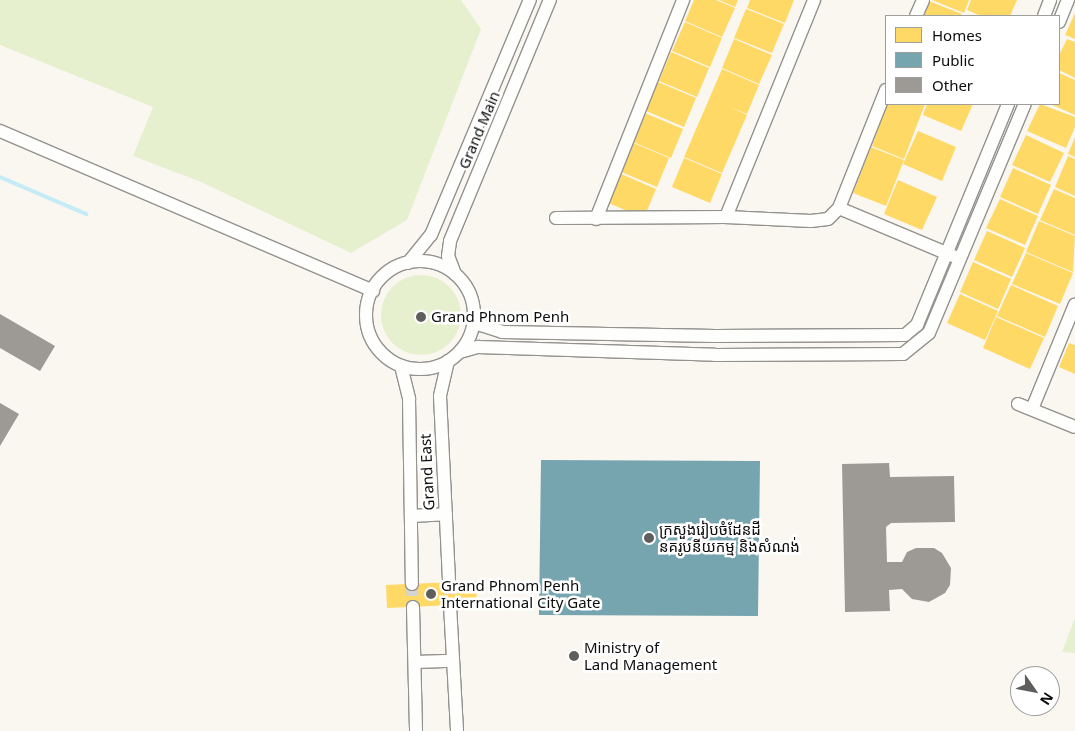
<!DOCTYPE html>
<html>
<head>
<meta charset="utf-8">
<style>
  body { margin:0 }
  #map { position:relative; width:1075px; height:731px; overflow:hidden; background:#faf7f0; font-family:Georgia,"Noto Sans Khmer",serif }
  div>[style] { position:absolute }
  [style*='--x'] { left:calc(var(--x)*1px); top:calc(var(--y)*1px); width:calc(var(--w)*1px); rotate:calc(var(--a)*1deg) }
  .green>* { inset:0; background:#e7f0ce }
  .round { border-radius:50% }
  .homes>* { inset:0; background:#ffd966 }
  .public>* { inset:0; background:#76a5af }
  .stream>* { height:4px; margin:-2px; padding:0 2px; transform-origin:2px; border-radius:2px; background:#c4ebf6 }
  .building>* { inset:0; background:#9d9a96 }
  .minor-tunnel>* { height:12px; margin-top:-6px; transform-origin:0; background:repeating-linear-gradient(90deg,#d6d4ce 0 12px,transparent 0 18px) }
  .roads { filter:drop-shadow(1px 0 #93928f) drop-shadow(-1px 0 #93928f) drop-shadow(0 1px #93928f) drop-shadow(0 -1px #93928f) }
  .minor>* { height:12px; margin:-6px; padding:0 6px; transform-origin:6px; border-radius:6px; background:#fefefd }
  .minor>.ring { margin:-6px; padding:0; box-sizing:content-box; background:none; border:12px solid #fefefd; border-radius:50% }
  .dots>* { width:14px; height:14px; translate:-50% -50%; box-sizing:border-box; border:2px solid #fff; border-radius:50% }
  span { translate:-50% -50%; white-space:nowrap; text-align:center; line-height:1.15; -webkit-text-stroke:5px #fff; paint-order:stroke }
  .street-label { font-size:15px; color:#0c0c0c }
  .poi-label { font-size:15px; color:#0c0c0c }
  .left { translate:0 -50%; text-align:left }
  .legend { position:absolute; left:885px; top:15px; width:175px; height:90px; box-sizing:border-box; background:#fff; border:1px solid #9e9e9e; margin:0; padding:6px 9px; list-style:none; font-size:15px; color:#0c0c0c }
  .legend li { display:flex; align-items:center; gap:10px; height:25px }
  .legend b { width:25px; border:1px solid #9e9e9e }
  .north { position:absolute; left:1010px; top:666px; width:50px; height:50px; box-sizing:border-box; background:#fff; border:1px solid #9e9e9e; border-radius:50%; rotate:123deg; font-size:14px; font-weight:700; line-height:20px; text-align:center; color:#0c0c0c }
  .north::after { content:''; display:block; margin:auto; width:18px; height:22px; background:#5f5e5c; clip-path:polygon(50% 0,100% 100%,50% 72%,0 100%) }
</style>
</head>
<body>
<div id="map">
  <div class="green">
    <i style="clip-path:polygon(0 0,461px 0,481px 29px,407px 220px,351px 253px,201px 182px,133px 156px,153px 107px,0 45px)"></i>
    <i class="round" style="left:381px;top:275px;width:80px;height:80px"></i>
    <i style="clip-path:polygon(1075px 618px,1075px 653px,1062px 652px)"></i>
  </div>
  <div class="homes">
    <i style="clip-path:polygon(694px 0,716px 0,735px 8px,722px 37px,685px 21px)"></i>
    <i style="clip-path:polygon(719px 0,738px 0,735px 7px)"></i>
    <i style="clip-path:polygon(750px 0,794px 0,785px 23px,747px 8px)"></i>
    <i style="clip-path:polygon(932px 0,969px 0,964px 13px)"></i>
    <i style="clip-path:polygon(971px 0,1017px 0,1010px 16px,981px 16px,967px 10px)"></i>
    <i style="clip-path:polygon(929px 1px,962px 14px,961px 16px,923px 16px)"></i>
    <i style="clip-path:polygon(746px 9px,784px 24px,772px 53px,734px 38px)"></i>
    <i style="clip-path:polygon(1075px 13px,1075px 39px,1065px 35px)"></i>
    <i style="clip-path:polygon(685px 22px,722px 38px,710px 67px,672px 51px)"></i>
    <i style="clip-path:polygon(734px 39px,772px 55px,759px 84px,722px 68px)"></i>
    <i style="clip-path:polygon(1067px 39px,1075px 42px,1075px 78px,1059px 70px,1059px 55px)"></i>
    <i style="clip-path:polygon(671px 52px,709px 68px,697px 97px,659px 81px)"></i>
    <i style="clip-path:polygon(722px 69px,759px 85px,747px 114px,730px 107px,747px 115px,722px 173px,684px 157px)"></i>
    <i style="clip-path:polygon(1059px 73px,1075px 80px,1075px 115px,1050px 104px,1059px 104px)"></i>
    <i style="clip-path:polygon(658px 82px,696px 98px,684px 127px,646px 111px)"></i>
    <i style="clip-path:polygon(887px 104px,925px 104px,904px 159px,872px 146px)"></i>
    <i style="clip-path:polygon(927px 104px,973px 104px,961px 131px,923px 115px)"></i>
    <i style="clip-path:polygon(1040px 104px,1075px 117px,1075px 127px,1066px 148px,1027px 131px)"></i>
    <i style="clip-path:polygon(645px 113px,683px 129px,671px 158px,633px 142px)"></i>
    <i style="clip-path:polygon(918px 131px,956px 147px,942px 181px,903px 164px)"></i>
    <i style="clip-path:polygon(1026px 135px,1064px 153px,1050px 182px,1012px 165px)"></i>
    <i style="clip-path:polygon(1075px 137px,1075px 157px,1068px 154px)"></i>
    <i style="clip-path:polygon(631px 142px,669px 158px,657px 187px,619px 171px)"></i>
    <i style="clip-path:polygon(871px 147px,904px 160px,886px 206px,853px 193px)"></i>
    <i style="clip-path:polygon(1068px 156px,1075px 159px,1075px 196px,1055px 187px)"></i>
    <i style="clip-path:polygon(684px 158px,722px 174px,710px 203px,672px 187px)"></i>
    <i style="clip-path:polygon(1013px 168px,1051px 185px,1038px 214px,1000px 197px)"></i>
    <i style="clip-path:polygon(619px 173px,656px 189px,644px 218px,606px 202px)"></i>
    <i style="clip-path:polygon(898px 180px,937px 197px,922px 230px,884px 214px)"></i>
    <i style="clip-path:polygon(1054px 189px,1075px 198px,1075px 235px,1040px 220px)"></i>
    <i style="clip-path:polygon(1000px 199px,1038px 216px,1025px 245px,986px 228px)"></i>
    <i style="clip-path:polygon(1039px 221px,1075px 236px,1073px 272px,1026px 252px)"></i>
    <i style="clip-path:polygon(987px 231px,1025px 248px,1012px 277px,974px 260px)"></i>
    <i style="clip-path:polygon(1026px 253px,1073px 273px,1060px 304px,1012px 284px)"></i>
    <i style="clip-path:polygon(973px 262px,1011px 279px,998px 309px,960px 292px)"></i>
    <i style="clip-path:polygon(1011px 285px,1058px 306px,1045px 337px,997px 316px)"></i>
    <i style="clip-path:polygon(960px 294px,998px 311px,985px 340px,947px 323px)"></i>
    <i style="clip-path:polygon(996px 317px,1044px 338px,1030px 369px,983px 348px)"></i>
    <i style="clip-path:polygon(1069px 343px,1075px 345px,1075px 374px,1059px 367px)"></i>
    <i style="clip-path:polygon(476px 581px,477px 604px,387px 608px,386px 585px)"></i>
  </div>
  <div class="public">
    <i style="clip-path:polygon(541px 460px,760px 461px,758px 616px,539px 615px)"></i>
  </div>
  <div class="stream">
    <i style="--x:0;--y:177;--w:94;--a:23.3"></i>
  </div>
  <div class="building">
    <i style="clip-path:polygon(0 314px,55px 346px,40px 371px,0 348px)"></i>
    <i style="clip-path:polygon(0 403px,19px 414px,0 446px)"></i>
    <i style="clip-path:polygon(889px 463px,890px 477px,954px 476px,955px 522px,891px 523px,886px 527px,887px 562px,902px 562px,907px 552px,916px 548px,934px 548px,942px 553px,951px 568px,950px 585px,945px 593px,929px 602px,912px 599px,902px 589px,889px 590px,890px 611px,845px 612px,842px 464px)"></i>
  </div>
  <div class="minor-tunnel">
    <i style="--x:449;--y:582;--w:23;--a:88"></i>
    <i style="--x:412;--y:584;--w:23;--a:88"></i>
  </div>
  <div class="roads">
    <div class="minor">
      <i style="--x:916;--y:16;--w:17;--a:-66"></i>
      <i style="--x:1044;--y:16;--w:17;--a:-69"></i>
      <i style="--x:1059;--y:22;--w:24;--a:-68"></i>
      <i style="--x:0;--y:131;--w:406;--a:23.2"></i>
      <i style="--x:839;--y:208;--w:124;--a:22.8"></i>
      <i style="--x:726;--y:217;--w:234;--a:-67.9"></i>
      <i style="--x:556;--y:218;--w:170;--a:-0.3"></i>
      <i style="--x:726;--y:217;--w:85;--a:2.7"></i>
      <i style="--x:811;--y:221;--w:17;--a:-7"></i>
      <i style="--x:828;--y:219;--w:16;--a:-45"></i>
      <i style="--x:839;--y:208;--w:127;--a:-68.3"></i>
      <i style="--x:596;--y:219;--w:236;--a:-68.3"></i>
      <i class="ring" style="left:366px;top:261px;width:96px;height:96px"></i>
      <i style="--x:408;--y:263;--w:36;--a:-51"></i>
      <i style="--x:431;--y:235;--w:255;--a:-67.2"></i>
      <i style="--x:455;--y:274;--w:19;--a:-111"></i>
      <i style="--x:448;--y:256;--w:15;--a:-82"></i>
      <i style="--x:450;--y:241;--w:261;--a:-67.5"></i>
      <i style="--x:474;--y:313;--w:14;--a:60"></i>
      <i style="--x:481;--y:325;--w:22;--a:18"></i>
      <i style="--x:502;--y:332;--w:213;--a:1.1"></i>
      <i style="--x:715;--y:336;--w:190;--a:-0.3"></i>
      <i style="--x:905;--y:335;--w:16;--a:-40"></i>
      <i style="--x:917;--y:325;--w:239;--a:-67.6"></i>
      <i style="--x:460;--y:352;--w:19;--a:-16"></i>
      <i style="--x:478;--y:347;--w:237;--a:1.9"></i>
      <i style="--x:715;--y:355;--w:188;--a:-0.3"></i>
      <i style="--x:903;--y:354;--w:33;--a:-39"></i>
      <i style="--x:929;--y:333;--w:248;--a:-67.3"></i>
      <i style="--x:448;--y:361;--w:36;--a:103"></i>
      <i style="--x:440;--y:396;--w:186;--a:87.2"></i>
      <i style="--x:401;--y:366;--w:34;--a:76"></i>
      <i style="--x:409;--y:399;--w:185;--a:89.1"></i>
      <i style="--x:1018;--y:404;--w:61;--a:22"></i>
      <i style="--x:1032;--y:409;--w:113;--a:-67.7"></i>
      <i style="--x:411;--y:516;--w:35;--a:-3"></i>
      <i style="--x:450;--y:605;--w:126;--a:86.8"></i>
      <i style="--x:413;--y:607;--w:124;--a:88.6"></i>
      <i style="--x:415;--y:662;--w:38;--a:-2"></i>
    </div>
  </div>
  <div class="dots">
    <i style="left:421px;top:317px;background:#5f5e5c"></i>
    <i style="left:649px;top:538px;background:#5f5e5c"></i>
    <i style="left:431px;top:594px;background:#5f5e5c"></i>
    <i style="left:574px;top:656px;background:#5f5e5c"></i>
  </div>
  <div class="street-label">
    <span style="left:479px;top:130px;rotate:-67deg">Grand Main</span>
    <span style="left:427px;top:472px;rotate:-93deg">Grand East</span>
  </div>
  <div class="poi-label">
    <span class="left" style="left:431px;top:317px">Grand Phnom Penh</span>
    <span class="left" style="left:659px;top:538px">ក្រសួងរៀបចំដែនដី<br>នគរូបនីយកម្ម និងសំណង់</span>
    <span class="left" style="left:441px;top:594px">Grand Phnom Penh<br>International City Gate</span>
    <span class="left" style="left:584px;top:656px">Ministry of<br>Land Management</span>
  </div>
  <ul class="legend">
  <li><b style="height:14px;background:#ffd966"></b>Homes</li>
  <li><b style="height:14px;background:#76a5af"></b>Public</li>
  <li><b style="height:14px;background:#9d9a96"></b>Other</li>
  </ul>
  <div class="north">N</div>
</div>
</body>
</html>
